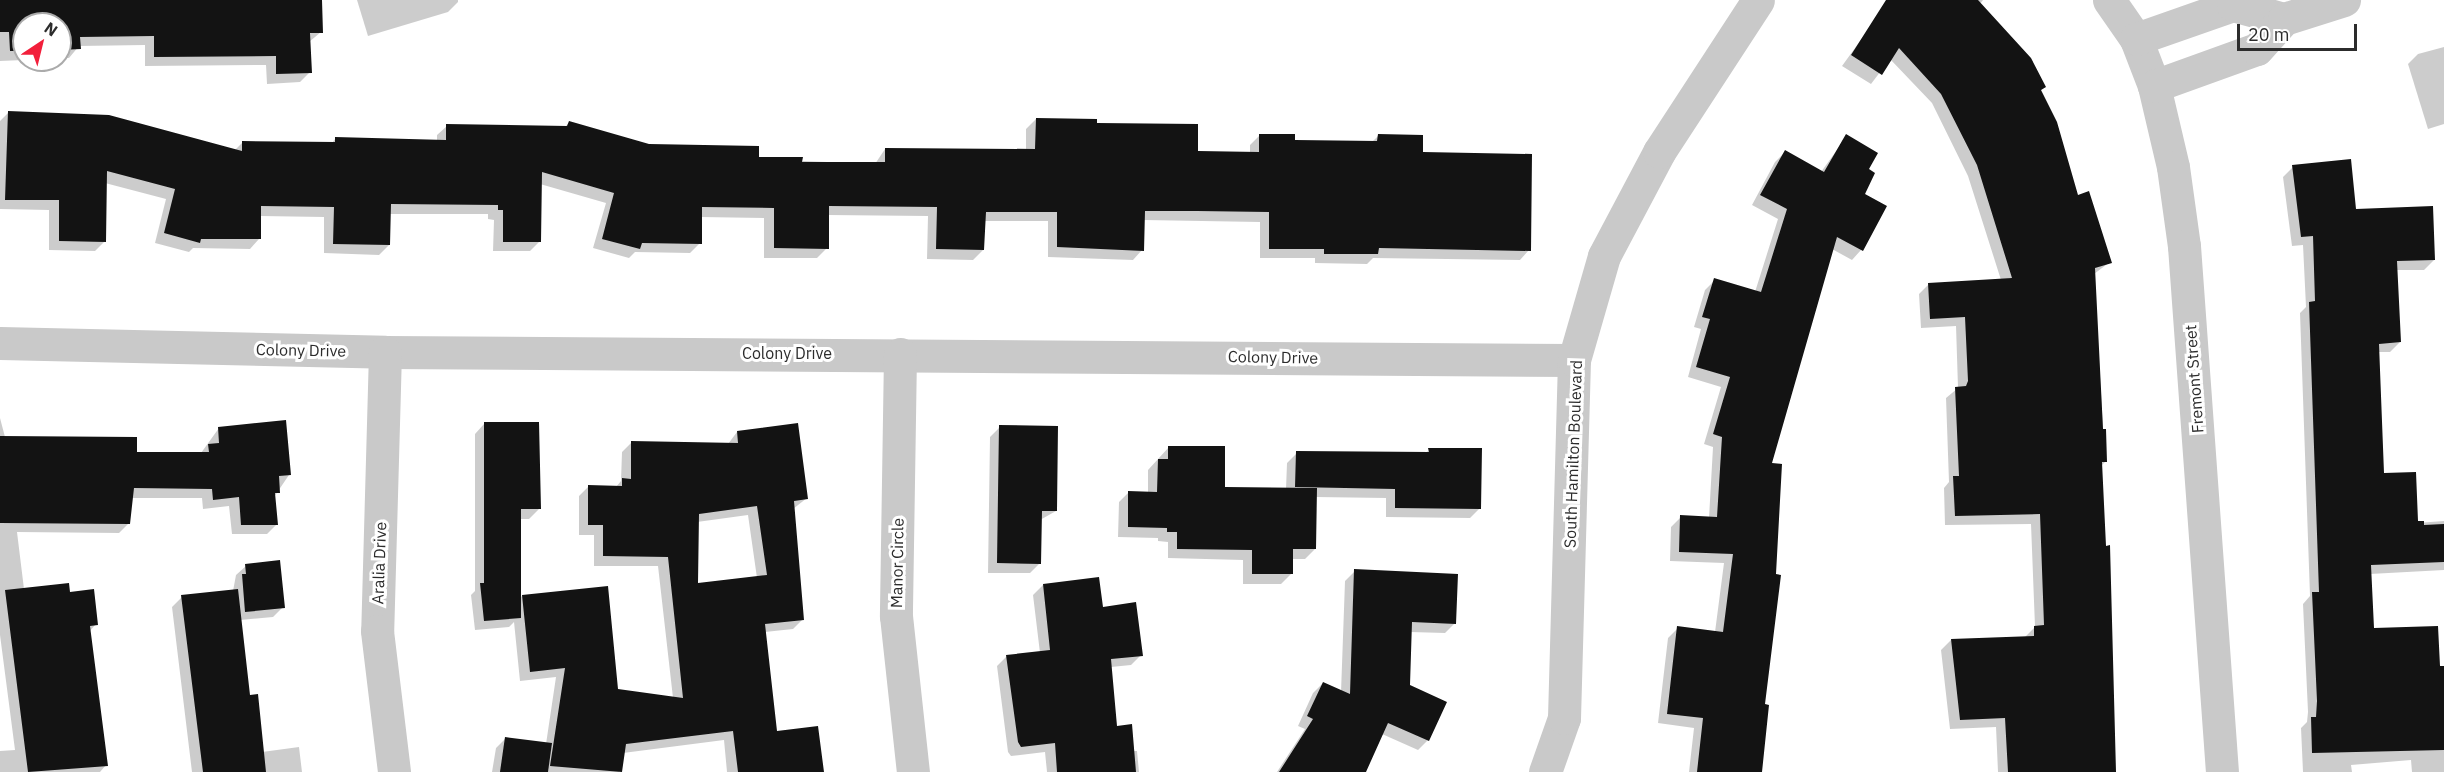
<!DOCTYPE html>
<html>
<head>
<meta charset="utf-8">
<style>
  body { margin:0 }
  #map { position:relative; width:2444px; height:772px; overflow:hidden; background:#fff; font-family:"IBM Plex Sans",sans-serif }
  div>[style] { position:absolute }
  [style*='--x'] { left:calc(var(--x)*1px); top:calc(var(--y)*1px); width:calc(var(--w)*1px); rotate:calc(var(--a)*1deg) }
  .shadow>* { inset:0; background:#0003 }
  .building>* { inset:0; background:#131313 }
  .minor>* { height:33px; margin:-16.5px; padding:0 16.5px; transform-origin:16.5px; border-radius:16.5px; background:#c9c9c9 }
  span { translate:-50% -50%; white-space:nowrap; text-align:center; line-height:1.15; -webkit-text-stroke:6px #fff; paint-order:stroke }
  .street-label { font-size:16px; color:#2c2c2c }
  .north { position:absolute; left:12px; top:12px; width:60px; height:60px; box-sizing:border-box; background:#fff; border:2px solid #ababab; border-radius:50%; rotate:35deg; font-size:16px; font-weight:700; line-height:24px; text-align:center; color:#2c2c2c }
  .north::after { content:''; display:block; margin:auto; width:21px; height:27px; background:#f21f3b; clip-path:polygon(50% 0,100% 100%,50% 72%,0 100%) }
  .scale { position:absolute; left:2237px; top:24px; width:120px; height:27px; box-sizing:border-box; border:3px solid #2c2c2c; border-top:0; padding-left:8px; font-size:18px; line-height:21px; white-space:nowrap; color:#2c2c2c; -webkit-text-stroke:4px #fff; paint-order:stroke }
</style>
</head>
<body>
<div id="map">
  <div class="shadow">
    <i style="clip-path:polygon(0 0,320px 0,321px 32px,309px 42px,310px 72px,300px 82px,267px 84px,266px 65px,145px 66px,145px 45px,79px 46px,69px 58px,60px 58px,60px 24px,24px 24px,24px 60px,0 61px)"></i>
    <i style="clip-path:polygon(357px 0,458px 0,458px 2px,448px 12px,368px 36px)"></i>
    <i style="clip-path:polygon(1908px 0,1983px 0,1980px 4px,2044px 87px,2040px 91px,2077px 197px,2110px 262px,2094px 274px,2105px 462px,2101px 466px,2114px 772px,1998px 772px,1996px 727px,1950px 729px,1941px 650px,1951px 640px,2025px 637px,2035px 627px,2031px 524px,1945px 525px,1944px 488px,1949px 482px,1946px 398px,1958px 388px,1956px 326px,1921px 328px,1919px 294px,1929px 284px,2001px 280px,1968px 176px,1932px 103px,1890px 59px,1871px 84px,1842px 66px,1873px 23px)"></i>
    <i style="clip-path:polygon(2444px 47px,2444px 124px,2428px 129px,2408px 64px,2418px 54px)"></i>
    <i style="clip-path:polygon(9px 112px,235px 150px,243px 142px,331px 144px,336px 138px,437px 141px,437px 135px,447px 126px,565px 127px,569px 123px,649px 146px,757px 159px,875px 164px,885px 149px,1026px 151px,1026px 129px,1036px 119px,1095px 125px,1197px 152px,1250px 153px,1250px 145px,1260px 135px,1293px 141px,1372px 142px,1378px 136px,1422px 153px,1529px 250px,1520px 260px,1373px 258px,1367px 264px,1315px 263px,1315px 258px,1260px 258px,1260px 222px,1143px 220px,1142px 250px,1133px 260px,1048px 257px,1048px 221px,984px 221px,983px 250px,973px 260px,927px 259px,928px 216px,827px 215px,827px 248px,817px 258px,764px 258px,764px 218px,700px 217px,700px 243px,690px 253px,635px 252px,629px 258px,593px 248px,606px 203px,540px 184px,540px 241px,530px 251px,493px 251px,494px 220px,488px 219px,488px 214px,389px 214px,389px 245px,379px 255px,324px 253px,324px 217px,260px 216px,259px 239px,250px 249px,193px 248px,189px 252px,155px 243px,166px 199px,105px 183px,105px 241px,95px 251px,49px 250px,49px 210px,0 209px,0 121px)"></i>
    <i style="clip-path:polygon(1847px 136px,1867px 169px,1861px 250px,1852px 260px,1832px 249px,1770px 465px,1760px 772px,1689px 772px,1694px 728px,1658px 723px,1668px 638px,1678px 628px,1715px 632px,1724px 563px,1670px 561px,1671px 527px,1681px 517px,1709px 518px,1713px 447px,1704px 444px,1721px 387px,1688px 377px,1701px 329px,1694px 327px,1705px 290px,1715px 280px,1755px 292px,1778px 219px,1752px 205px,1775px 162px,1785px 152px,1821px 172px)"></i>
    <i style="clip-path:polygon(2293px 167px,2434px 260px,2424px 270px,2396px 270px,2400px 342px,2390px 352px,2378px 352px,2382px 474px,2417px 523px,2444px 521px,2444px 570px,2370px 574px,2372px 630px,2441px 716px,2444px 711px,2444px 772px,2412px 772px,2411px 760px,2351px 765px,2352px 772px,2303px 772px,2301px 728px,2307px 722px,2308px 712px,2303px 604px,2310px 596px,2300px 313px,2306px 307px,2303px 245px,2292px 246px,2283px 177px)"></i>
    <i style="clip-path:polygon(0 418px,5px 437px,135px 453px,201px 453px,219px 428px,289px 475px,274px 497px,277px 524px,267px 534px,232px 534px,229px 506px,203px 509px,202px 498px,132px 498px,129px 523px,119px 533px,17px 532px,24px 589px,69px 593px,96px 624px,89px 632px,106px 765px,100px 772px,0 772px,0 751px,15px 750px,0 635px)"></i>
    <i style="clip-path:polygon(evenodd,484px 424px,539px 509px,529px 519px,520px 519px,519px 599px,522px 596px,617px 690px,673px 698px,658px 566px,594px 566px,594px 535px,579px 535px,579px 496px,589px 486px,616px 487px,621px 481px,622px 452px,632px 442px,728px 444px,737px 432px,807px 498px,793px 509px,803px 619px,793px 629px,765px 632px,776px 732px,822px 772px,727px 772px,724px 740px,623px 753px,619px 772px,492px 772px,496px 748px,506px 738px,546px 744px,556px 677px,520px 681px,514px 622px,509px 627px,475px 630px,471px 595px,475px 591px,475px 434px,484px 424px,748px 515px,757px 578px,696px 584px,697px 522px,748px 515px)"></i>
    <i style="clip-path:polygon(1000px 427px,1056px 511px,1040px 520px,1039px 564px,1030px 573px,988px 573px,990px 437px)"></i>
    <i style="clip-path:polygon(1169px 447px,1224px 488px,1286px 489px,1287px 463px,1297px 453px,1425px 454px,1429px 450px,1480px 508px,1470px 518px,1386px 517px,1386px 498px,1315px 497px,1315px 549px,1305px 559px,1291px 559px,1291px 574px,1281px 584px,1243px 584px,1243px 560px,1168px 558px,1168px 542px,1158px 541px,1158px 538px,1118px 537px,1119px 502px,1129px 492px,1148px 493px,1148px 470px)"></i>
    <i style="clip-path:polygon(246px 566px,283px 607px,273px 617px,240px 620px,248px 696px,262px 752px,299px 747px,302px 772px,192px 772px,172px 607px,182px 597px,233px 591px,236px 575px)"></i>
    <i style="clip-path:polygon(1355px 571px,1455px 623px,1445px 633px,1410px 632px,1408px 686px,1428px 740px,1418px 750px,1382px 734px,1365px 772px,1277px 772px,1305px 729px,1298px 726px,1313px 693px,1323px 683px,1341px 692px,1345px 581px)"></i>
    <i style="clip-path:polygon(1043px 585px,1101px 608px,1141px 655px,1131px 665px,1111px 667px,1116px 727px,1133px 751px,1137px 751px,1139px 772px,1047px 772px,1045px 752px,1011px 756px,1008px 752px,997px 666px,1006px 657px,1040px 653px,1033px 595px)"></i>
  </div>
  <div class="building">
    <i style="clip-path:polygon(0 0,322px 0,323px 33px,310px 33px,312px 73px,276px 74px,276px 56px,154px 57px,154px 36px,80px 37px,81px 49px,60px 50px,60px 24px,24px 24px,24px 51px,10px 51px,9px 32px,0 32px)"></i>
    <i style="clip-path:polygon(1886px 0,1978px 0,2031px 58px,2046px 87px,2041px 90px,2057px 122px,2078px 195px,2089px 191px,2112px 263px,2095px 268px,2103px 429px,2106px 429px,2107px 462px,2102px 462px,2106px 546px,2110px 545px,2116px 772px,2008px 772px,2005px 718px,1960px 720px,1951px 639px,2034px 636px,2034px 626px,2044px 625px,2040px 514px,1955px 516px,1953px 476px,1959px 476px,1955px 387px,1966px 386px,1968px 381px,1965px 317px,1930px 319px,1928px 283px,2012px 278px,1977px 165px,1941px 94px,1899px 48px,1882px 75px,1851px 55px)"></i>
    <i style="clip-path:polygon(8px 111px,109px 115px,242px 151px,242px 141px,335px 142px,335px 137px,446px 140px,446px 124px,567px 126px,569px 121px,649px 144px,759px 146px,759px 157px,803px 157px,802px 162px,885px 162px,885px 148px,1035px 149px,1036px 118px,1097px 119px,1097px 123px,1198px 124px,1198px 151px,1259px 152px,1259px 134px,1295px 134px,1295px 140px,1377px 141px,1378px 134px,1423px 135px,1423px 152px,1532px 154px,1531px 251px,1379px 248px,1378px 254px,1324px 254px,1324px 249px,1269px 249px,1269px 212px,1197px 211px,1145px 211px,1144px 251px,1057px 247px,1057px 212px,986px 212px,984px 250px,936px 249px,937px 207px,829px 206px,829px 249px,774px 248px,774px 208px,702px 207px,702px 244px,642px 243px,640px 249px,602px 239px,614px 193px,542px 172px,541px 242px,503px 242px,503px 210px,498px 210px,498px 205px,391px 204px,390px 245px,333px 244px,334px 207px,261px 206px,261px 239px,201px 239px,200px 243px,164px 233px,175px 189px,107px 171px,106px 242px,59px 241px,59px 200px,5px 200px)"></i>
    <i style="clip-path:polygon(1846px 134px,1878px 153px,1869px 169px,1875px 173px,1865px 194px,1887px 206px,1863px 251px,1837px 237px,1772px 463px,1782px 464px,1776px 574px,1781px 575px,1765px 704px,1769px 705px,1762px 772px,1697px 772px,1703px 718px,1667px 714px,1677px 626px,1723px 632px,1733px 554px,1679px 552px,1680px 515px,1717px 517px,1722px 437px,1713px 434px,1730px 377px,1696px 367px,1710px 319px,1702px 317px,1714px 278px,1761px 292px,1787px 209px,1760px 195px,1785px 150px,1824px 172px)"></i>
    <i style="clip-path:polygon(2351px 159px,2356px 209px,2433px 206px,2435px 260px,2397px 261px,2401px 342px,2379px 344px,2384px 473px,2416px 472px,2418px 521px,2424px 521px,2424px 525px,2444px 524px,2444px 562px,2371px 565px,2374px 628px,2438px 626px,2440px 666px,2444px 666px,2444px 750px,2312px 753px,2311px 717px,2316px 717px,2317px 701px,2312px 592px,2319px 592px,2309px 302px,2315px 301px,2313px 236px,2301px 237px,2292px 165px)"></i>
    <i style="clip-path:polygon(286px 420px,291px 475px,279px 476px,280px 493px,275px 493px,278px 525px,241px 525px,239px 497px,213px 500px,212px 489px,134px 488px,130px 524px,0 523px,0 436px,137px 437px,137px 452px,209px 452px,208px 444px,219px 443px,218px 427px)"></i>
    <i style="clip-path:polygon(484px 422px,539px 422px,541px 509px,521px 509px,521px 618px,484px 621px,480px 583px,484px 583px)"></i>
    <i style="clip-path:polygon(evenodd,798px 423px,808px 499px,794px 501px,804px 620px,765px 624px,777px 731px,818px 726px,824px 772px,738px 772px,733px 731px,626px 744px,622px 772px,550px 766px,565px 668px,530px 672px,522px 595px,608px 586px,618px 689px,683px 698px,668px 557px,603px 556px,603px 525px,588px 525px,588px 485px,622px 486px,622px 478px,631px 479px,631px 441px,738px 443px,737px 431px,798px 423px,757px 506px,767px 575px,698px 583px,699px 514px,757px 506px)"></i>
    <i style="clip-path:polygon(999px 425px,1058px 426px,1057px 511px,1042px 511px,1041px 564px,997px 563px)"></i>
    <i style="clip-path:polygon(1168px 446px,1225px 446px,1225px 487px,1317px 488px,1316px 549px,1293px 549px,1293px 574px,1252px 574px,1252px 550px,1177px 549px,1177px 532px,1167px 532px,1167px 528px,1128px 527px,1128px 491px,1157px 492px,1158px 459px,1168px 459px)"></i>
    <i style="clip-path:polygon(1428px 448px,1482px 448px,1481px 509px,1395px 508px,1395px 489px,1295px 487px,1296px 451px,1429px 452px)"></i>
    <i style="clip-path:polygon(280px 560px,285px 608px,245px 612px,242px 574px,246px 574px,245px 564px)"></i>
    <i style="clip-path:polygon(1354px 569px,1458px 574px,1456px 624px,1412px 622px,1410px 685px,1447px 702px,1429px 741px,1388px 723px,1366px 772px,1279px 772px,1313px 719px,1307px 716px,1323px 682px,1350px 694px)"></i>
    <i style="clip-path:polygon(1099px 577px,1103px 607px,1136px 602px,1143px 656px,1111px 659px,1117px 726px,1132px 724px,1136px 772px,1057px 772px,1055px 743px,1021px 747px,1018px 742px,1006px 655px,1050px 650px,1043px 584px)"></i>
    <i style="clip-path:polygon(69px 583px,70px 592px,94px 589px,98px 625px,90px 626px,108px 766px,28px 772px,5px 590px)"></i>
    <i style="clip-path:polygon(238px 589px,250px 695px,258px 694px,266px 772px,203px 772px,181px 595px)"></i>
    <i style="clip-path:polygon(505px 737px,552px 743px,548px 772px,500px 772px)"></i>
  </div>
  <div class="minor">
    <i style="--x:2109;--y:0;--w:47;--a:55.3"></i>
    <i style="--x:2136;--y:39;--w:50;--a:69"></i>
    <i style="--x:2154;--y:86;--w:83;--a:76.8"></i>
    <i style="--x:2173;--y:167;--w:80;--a:82.1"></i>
    <i style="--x:2184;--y:246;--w:527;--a:85.87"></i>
    <i style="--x:2136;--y:39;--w:103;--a:-19.3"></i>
    <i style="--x:2233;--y:5;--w:53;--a:15.4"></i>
    <i style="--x:2154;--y:86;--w:109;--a:-19.8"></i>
    <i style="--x:2257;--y:49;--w:40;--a:-48"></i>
    <i style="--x:2284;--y:19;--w:63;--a:-17.6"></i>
    <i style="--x:0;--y:343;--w:385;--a:1.3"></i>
    <i style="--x:385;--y:352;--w:1189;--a:0.39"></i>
    <i style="--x:385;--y:352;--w:279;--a:91.6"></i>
    <i style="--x:377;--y:631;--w:142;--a:83.1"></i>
    <i style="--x:900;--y:354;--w:262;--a:90.9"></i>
    <i style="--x:896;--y:616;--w:157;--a:83.8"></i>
    <i style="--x:1545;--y:772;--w:57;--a:-70.6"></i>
    <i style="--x:1564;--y:718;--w:358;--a:-88.4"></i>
    <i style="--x:1574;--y:360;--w:108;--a:-73.9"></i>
    <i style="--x:1604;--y:256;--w:118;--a:-62.1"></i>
    <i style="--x:1659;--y:152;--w:181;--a:-56.9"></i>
  </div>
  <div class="street-label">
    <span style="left:301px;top:350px;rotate:1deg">Colony Drive</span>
    <span style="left:787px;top:353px">Colony Drive</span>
    <span style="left:1273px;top:357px;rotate:1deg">Colony Drive</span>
    <span style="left:2194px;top:379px;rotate:-94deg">Fremont Street</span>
    <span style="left:1573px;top:454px;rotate:-88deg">South Hamilton Boulevard</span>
    <span style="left:379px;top:563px;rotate:-88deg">Aralia Drive</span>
    <span style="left:897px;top:563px;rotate:-89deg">Manor Circle</span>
  </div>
  <div class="north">N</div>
  <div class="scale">20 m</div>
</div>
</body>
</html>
